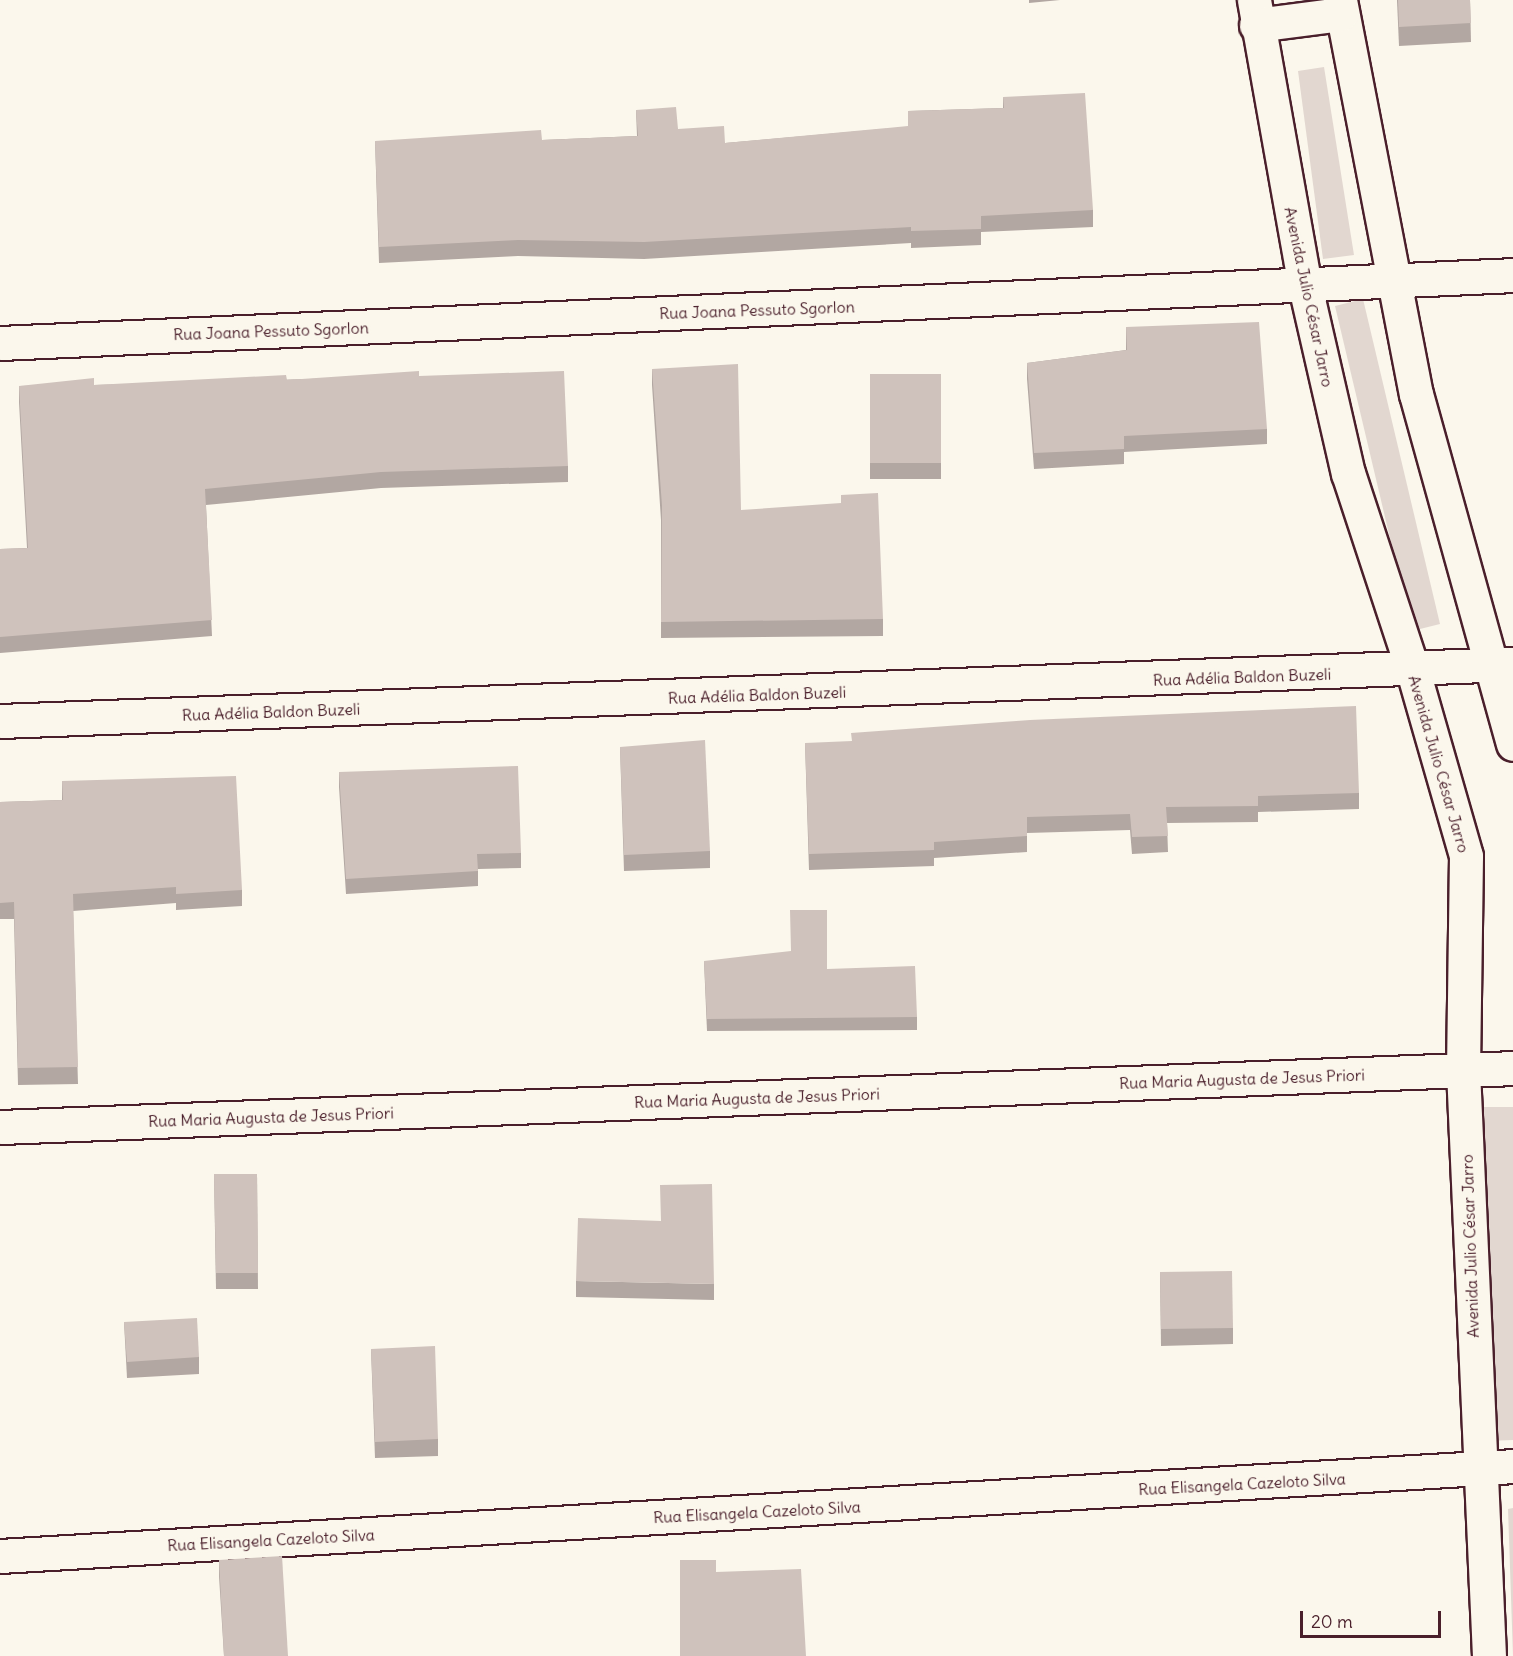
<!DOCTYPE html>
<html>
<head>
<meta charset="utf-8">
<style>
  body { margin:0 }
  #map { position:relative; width:1513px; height:1656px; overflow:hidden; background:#fbf7ec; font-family:Delius,sans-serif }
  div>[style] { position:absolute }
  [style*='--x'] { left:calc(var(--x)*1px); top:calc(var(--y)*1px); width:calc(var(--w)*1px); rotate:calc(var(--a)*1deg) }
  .green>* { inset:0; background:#e2d7d0 }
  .roads { filter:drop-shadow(2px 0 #4a1f2b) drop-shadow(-2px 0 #4a1f2b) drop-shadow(0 2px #4a1f2b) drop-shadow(0 -2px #4a1f2b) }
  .minor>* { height:33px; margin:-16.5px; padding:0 16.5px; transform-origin:16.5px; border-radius:16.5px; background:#fbf7ec }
  .wall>* { inset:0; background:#b2a7a2 }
  .building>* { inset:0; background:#cfc2bc }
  span { translate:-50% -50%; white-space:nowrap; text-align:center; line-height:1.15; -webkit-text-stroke:4.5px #fbf7ec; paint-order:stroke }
  .street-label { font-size:16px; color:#4a1f2b }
  .scale { position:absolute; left:1300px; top:1611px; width:141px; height:27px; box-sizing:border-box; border:3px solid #4a1f2b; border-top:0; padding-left:8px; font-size:18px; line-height:21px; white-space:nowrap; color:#4a1f2b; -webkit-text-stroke:4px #fbf7ec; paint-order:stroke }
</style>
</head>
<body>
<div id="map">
  <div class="green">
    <i style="clip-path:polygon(1324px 67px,1354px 255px,1323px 259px,1298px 71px)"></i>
    <i style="clip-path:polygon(1363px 299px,1440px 624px,1412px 631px,1335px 306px)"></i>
    <i style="clip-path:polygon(1484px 1107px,1513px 1107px,1513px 1440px,1488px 1441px)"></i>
    <i style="clip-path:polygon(1513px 1508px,1513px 1656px,1508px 1509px)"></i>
  </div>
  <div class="roads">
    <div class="minor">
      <i style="--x:1254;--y:0;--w:291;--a:79.9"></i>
      <i style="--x:1305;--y:286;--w:192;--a:77.1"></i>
      <i style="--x:1348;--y:473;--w:208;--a:71.8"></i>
      <i style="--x:1413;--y:671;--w:192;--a:74"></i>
      <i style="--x:1466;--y:856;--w:214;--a:90.8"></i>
      <i style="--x:1463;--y:1070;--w:587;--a:87.46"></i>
      <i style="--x:1340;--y:0;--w:401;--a:79.1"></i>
      <i style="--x:1416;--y:394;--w:363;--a:74.5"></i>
      <i style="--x:1256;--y:25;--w:86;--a:-7.4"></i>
      <i style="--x:0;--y:343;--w:1515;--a:-2.57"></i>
      <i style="--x:0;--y:721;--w:1514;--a:-2.16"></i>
      <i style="--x:0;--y:1127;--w:1514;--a:-2.23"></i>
      <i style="--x:0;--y:1556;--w:1516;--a:-3.4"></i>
    </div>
  </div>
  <div class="wall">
    <i style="clip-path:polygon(1029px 0,1060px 0,1029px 3px)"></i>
    <i style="clip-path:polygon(1397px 0,1470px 0,1471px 42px,1399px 46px)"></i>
    <i style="clip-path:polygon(1003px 97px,1093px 210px,1093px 227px,981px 232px,981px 245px,911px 248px,911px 243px,644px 259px,518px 256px,379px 263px,375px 141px,542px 140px,637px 136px,636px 110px,678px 129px,725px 143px,908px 127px,908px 111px,1003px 108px)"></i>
    <i style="clip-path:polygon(1126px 327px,1267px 429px,1267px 444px,1124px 452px,1124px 464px,1034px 469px,1027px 379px,1027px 363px,1126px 350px)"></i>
    <i style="clip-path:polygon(652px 369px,741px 510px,883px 619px,883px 636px,661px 638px,661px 520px,652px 385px)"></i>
    <i style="clip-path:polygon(870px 374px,941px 374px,941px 479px,870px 479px)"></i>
    <i style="clip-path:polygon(419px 376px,568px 466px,568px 482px,381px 488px,206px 505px,212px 636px,0 653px,0 549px,27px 548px,19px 402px,19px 386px,94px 385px)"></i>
    <i style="clip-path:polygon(805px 743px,1359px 793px,1359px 809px,1258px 812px,1258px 822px,1167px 823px,1168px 852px,1132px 854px,1130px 830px,1027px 833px,1027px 852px,934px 858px,934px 866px,809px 870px)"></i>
    <i style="clip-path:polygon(620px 747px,710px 851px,710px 868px,624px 871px)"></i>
    <i style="clip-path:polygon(339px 772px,521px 853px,521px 868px,478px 869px,478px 886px,346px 894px,339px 787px)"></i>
    <i style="clip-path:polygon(62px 781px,242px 890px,242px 906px,176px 910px,176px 903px,73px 911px,78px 1084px,18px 1085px,14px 919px,0 919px,0 802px,62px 800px)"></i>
    <i style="clip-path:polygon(704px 961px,827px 969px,917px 1017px,917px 1030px,707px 1031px)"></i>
    <i style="clip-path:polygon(214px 1174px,257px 1174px,258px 1289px,216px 1289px)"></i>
    <i style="clip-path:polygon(1160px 1272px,1233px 1328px,1233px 1344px,1161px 1346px)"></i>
    <i style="clip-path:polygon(576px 1281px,714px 1284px,714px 1300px,576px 1297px)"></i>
    <i style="clip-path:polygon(124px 1322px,199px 1357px,199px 1374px,127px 1378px)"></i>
    <i style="clip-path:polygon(371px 1349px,438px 1439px,438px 1456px,375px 1458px)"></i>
    <i style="clip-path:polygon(219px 1560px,288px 1656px,224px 1656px,219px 1576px)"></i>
  </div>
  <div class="building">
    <i style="clip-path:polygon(1398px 0,1470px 0,1471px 23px,1399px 27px)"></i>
    <i style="clip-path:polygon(1085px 93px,1093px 210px,981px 216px,981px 229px,911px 231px,911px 227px,644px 242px,518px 240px,379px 247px,375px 141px,541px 130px,542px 140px,638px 136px,636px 110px,676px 107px,678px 129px,724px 126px,725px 143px,908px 126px,908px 111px,1004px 108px,1003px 97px)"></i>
    <i style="clip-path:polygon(1259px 322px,1267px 429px,1124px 436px,1124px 449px,1034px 453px,1027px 363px,1127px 350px,1126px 327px)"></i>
    <i style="clip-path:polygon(738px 364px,741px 510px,841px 503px,841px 495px,878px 493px,883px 619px,661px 622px,662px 506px,652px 369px)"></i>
    <i style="clip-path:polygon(419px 371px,419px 376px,564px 371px,568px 466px,381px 472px,205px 489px,212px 620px,0 637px,0 549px,28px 548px,19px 386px,94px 378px,94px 385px,286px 375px,287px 380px)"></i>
    <i style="clip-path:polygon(870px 374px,941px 374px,941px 463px,870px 463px)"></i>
    <i style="clip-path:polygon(1356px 706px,1359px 793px,1258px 796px,1258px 806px,1166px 807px,1168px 836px,1132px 837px,1130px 814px,1027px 817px,1027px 836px,934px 842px,934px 850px,809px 854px,805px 743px,852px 741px,851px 733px,1030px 720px)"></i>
    <i style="clip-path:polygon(705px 740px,710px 851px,624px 855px,620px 747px)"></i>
    <i style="clip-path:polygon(518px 766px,521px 853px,477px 854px,478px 871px,346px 879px,339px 772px)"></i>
    <i style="clip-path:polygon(236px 776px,242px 890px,176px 894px,176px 887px,73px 894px,78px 1067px,18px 1068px,14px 902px,0 903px,0 802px,63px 800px,62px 781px)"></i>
    <i style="clip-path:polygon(790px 910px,827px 910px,827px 969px,915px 966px,917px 1017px,707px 1019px,704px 961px,791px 951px)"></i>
    <i style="clip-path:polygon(214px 1174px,257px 1174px,258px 1273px,216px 1273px)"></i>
    <i style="clip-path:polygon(712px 1184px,714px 1284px,576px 1281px,578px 1218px,661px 1221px,660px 1185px)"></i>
    <i style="clip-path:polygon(1232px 1271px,1233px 1328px,1161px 1329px,1160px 1272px)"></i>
    <i style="clip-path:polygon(197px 1318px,199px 1357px,127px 1362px,124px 1322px)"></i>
    <i style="clip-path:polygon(435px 1346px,438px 1439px,375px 1442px,371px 1349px)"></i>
    <i style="clip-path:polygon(282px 1556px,288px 1656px,224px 1656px,219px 1560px)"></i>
    <i style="clip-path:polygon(680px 1560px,716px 1560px,716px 1572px,801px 1569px,806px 1656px,680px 1656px)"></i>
  </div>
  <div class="street-label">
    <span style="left:1309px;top:297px;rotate:78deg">Avenida Julio César Jarro</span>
    <span style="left:757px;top:310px;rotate:-2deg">Rua Joana Pessuto Sgorlon</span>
    <span style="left:271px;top:331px;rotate:-2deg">Rua Joana Pessuto Sgorlon</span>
    <span style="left:1242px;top:677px;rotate:-2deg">Rua Adélia Baldon Buzeli</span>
    <span style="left:757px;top:695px;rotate:-2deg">Rua Adélia Baldon Buzeli</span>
    <span style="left:271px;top:712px;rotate:-2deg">Rua Adélia Baldon Buzeli</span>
    <span style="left:1439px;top:764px;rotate:74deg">Avenida Julio César Jarro</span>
    <span style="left:1242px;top:1079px;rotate:-2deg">Rua Maria Augusta de Jesus Priori</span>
    <span style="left:757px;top:1098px;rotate:-2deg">Rua Maria Augusta de Jesus Priori</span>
    <span style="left:271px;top:1117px;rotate:-2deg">Rua Maria Augusta de Jesus Priori</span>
    <span style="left:1470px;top:1246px;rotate:-92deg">Avenida Julio César Jarro</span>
    <span style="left:1242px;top:1484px;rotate:-3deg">Rua Elisangela Cazeloto Silva</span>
    <span style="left:757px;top:1512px;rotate:-3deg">Rua Elisangela Cazeloto Silva</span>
    <span style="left:271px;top:1540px;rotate:-3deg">Rua Elisangela Cazeloto Silva</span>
  </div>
  <div class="scale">20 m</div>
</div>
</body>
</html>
